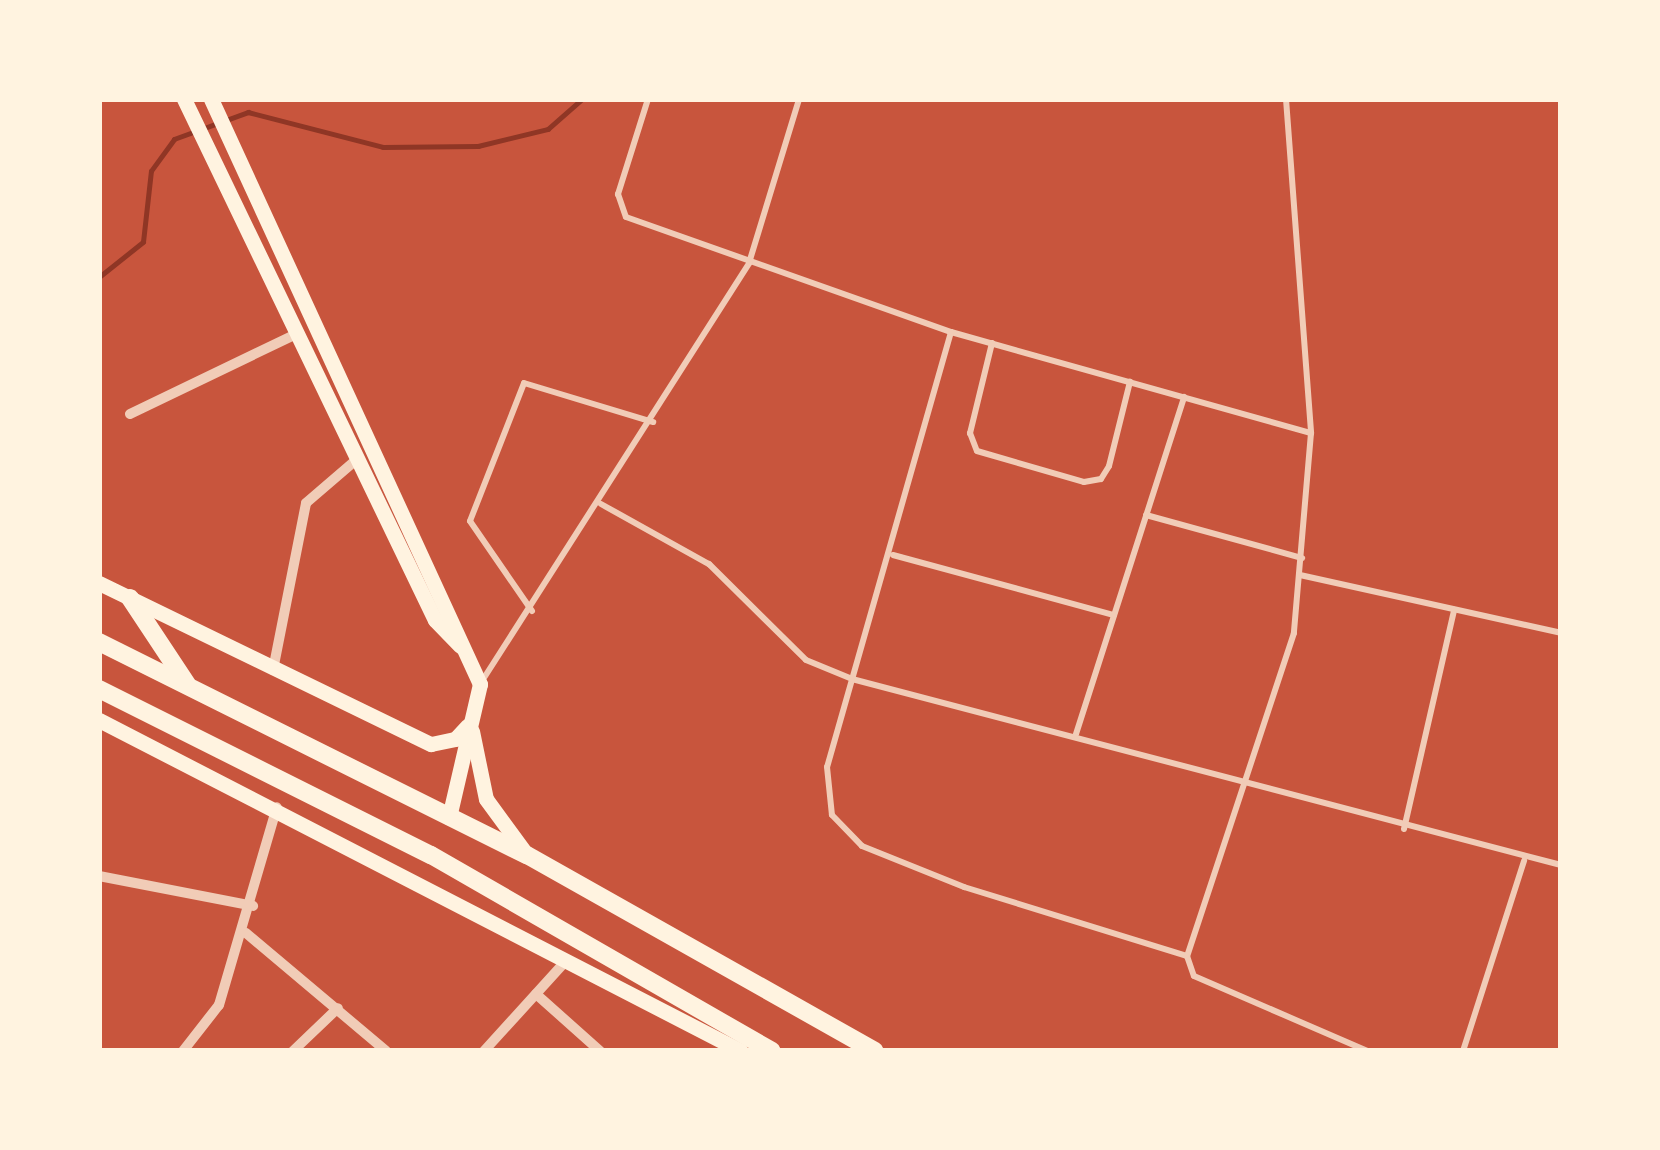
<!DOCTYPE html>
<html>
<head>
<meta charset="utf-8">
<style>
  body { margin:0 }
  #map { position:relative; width:1660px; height:1150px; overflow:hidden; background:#c8553d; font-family:Roboto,sans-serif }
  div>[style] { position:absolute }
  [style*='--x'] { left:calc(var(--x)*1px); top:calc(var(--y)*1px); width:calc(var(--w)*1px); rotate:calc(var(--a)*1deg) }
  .stream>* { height:4.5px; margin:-2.25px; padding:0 2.25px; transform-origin:2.25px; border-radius:2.25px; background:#8f3625 }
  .service>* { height:6px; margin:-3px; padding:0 3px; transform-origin:3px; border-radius:3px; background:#f1ccb7 }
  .minor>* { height:10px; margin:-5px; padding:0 5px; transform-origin:5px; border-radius:5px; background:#f1ccb7 }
  .secondary>* { height:15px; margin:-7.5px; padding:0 7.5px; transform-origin:7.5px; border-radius:7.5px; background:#fff3e0 }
  .trunk>* { height:18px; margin:-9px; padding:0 9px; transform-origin:9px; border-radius:9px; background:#fff3e0 }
  span { translate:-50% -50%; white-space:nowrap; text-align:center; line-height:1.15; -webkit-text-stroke:9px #fff3e0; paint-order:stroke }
  .frame { position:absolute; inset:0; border:102px solid #fff3e0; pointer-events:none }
</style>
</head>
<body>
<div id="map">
  <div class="stream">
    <i style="--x:99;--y:277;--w:56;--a:-38.5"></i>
    <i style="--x:143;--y:242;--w:71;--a:-83.6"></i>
    <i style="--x:151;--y:171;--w:39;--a:-54"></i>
    <i style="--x:174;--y:139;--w:79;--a:-20"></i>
    <i style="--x:248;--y:112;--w:139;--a:14.5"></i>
    <i style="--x:383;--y:147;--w:95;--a:-0.6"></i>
    <i style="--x:478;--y:146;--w:72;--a:-13.7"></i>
    <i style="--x:548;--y:129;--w:45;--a:-41.4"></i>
  </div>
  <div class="service">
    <i style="--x:648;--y:99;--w:100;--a:107.5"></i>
    <i style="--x:618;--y:194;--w:24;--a:71"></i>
    <i style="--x:626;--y:217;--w:345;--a:19.5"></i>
    <i style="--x:951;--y:332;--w:374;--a:15.7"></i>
    <i style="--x:1286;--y:99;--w:335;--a:85.7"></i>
    <i style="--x:1311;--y:433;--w:201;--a:94.9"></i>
    <i style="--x:1294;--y:633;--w:340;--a:108.3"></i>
    <i style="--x:1187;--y:956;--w:21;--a:71"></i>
    <i style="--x:1194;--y:976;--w:189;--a:23.4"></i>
    <i style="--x:951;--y:332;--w:452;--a:105.9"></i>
    <i style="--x:827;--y:767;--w:48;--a:84.1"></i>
    <i style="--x:832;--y:815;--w:43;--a:45.9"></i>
    <i style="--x:862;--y:846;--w:110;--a:21.9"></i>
    <i style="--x:964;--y:887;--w:233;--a:17.2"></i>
    <i style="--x:992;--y:343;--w:93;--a:103.7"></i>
    <i style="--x:970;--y:433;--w:19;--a:69"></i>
    <i style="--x:977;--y:451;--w:111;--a:16.2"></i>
    <i style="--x:1084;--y:482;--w:17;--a:-10"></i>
    <i style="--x:1101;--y:479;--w:15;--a:-58"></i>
    <i style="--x:1109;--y:466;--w:87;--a:-76"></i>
    <i style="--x:601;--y:504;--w:124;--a:29.1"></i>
    <i style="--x:709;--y:564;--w:136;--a:44.7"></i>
    <i style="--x:806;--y:660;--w:50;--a:22.4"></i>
    <i style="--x:852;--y:679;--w:733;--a:14.7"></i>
    <i style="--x:1146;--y:515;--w:162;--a:15.4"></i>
    <i style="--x:893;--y:555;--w:229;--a:15.2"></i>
    <i style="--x:1300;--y:575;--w:267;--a:12.5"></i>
    <i style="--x:532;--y:611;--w:109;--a:-124.6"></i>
    <i style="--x:470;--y:521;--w:148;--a:-68.6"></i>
    <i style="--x:524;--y:383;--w:135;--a:16.8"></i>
    <i style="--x:482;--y:681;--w:496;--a:-57.4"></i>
    <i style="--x:749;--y:263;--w:171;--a:-73"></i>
    <i style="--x:1076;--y:734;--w:354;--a:-72.2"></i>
    <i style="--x:1404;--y:829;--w:225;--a:-77.1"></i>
    <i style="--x:1463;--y:1051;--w:200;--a:-72.2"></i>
  </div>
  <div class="minor">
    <i style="--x:130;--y:414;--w:184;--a:-25.7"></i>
    <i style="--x:273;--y:670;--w:170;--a:-78.8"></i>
    <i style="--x:306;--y:503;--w:66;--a:-40.7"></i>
    <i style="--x:99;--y:876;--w:157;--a:11"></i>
    <i style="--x:246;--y:933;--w:183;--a:40.1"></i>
    <i style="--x:536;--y:994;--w:86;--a:41.7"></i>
    <i style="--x:183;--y:1051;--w:58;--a:-52"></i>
    <i style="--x:219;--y:1005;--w:206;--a:-73.7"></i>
    <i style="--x:293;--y:1051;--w:62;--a:-43.7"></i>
    <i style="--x:484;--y:1051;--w:119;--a:-47.7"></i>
  </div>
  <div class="secondary">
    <i style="--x:184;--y:99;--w:578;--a:64.28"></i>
    <i style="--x:435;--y:620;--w:36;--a:46"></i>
    <i style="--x:211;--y:99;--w:644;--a:65.31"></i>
    <i style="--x:480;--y:684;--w:137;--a:103.1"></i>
    <i style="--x:99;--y:583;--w:369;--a:25.9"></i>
    <i style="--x:431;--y:744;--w:25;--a:-12"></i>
    <i style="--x:455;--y:739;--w:18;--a:-47"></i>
    <i style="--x:99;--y:720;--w:722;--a:27.27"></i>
    <i style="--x:472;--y:731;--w:69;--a:78.4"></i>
    <i style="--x:486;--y:799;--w:69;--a:53.8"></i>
  </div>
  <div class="trunk">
    <i style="--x:130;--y:598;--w:103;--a:56.5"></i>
    <i style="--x:99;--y:642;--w:478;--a:26.5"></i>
    <i style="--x:527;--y:855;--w:399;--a:29.4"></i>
    <i style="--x:99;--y:689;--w:371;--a:26.6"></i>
    <i style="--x:431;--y:855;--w:393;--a:29.9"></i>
  </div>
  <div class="frame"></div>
</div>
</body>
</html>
